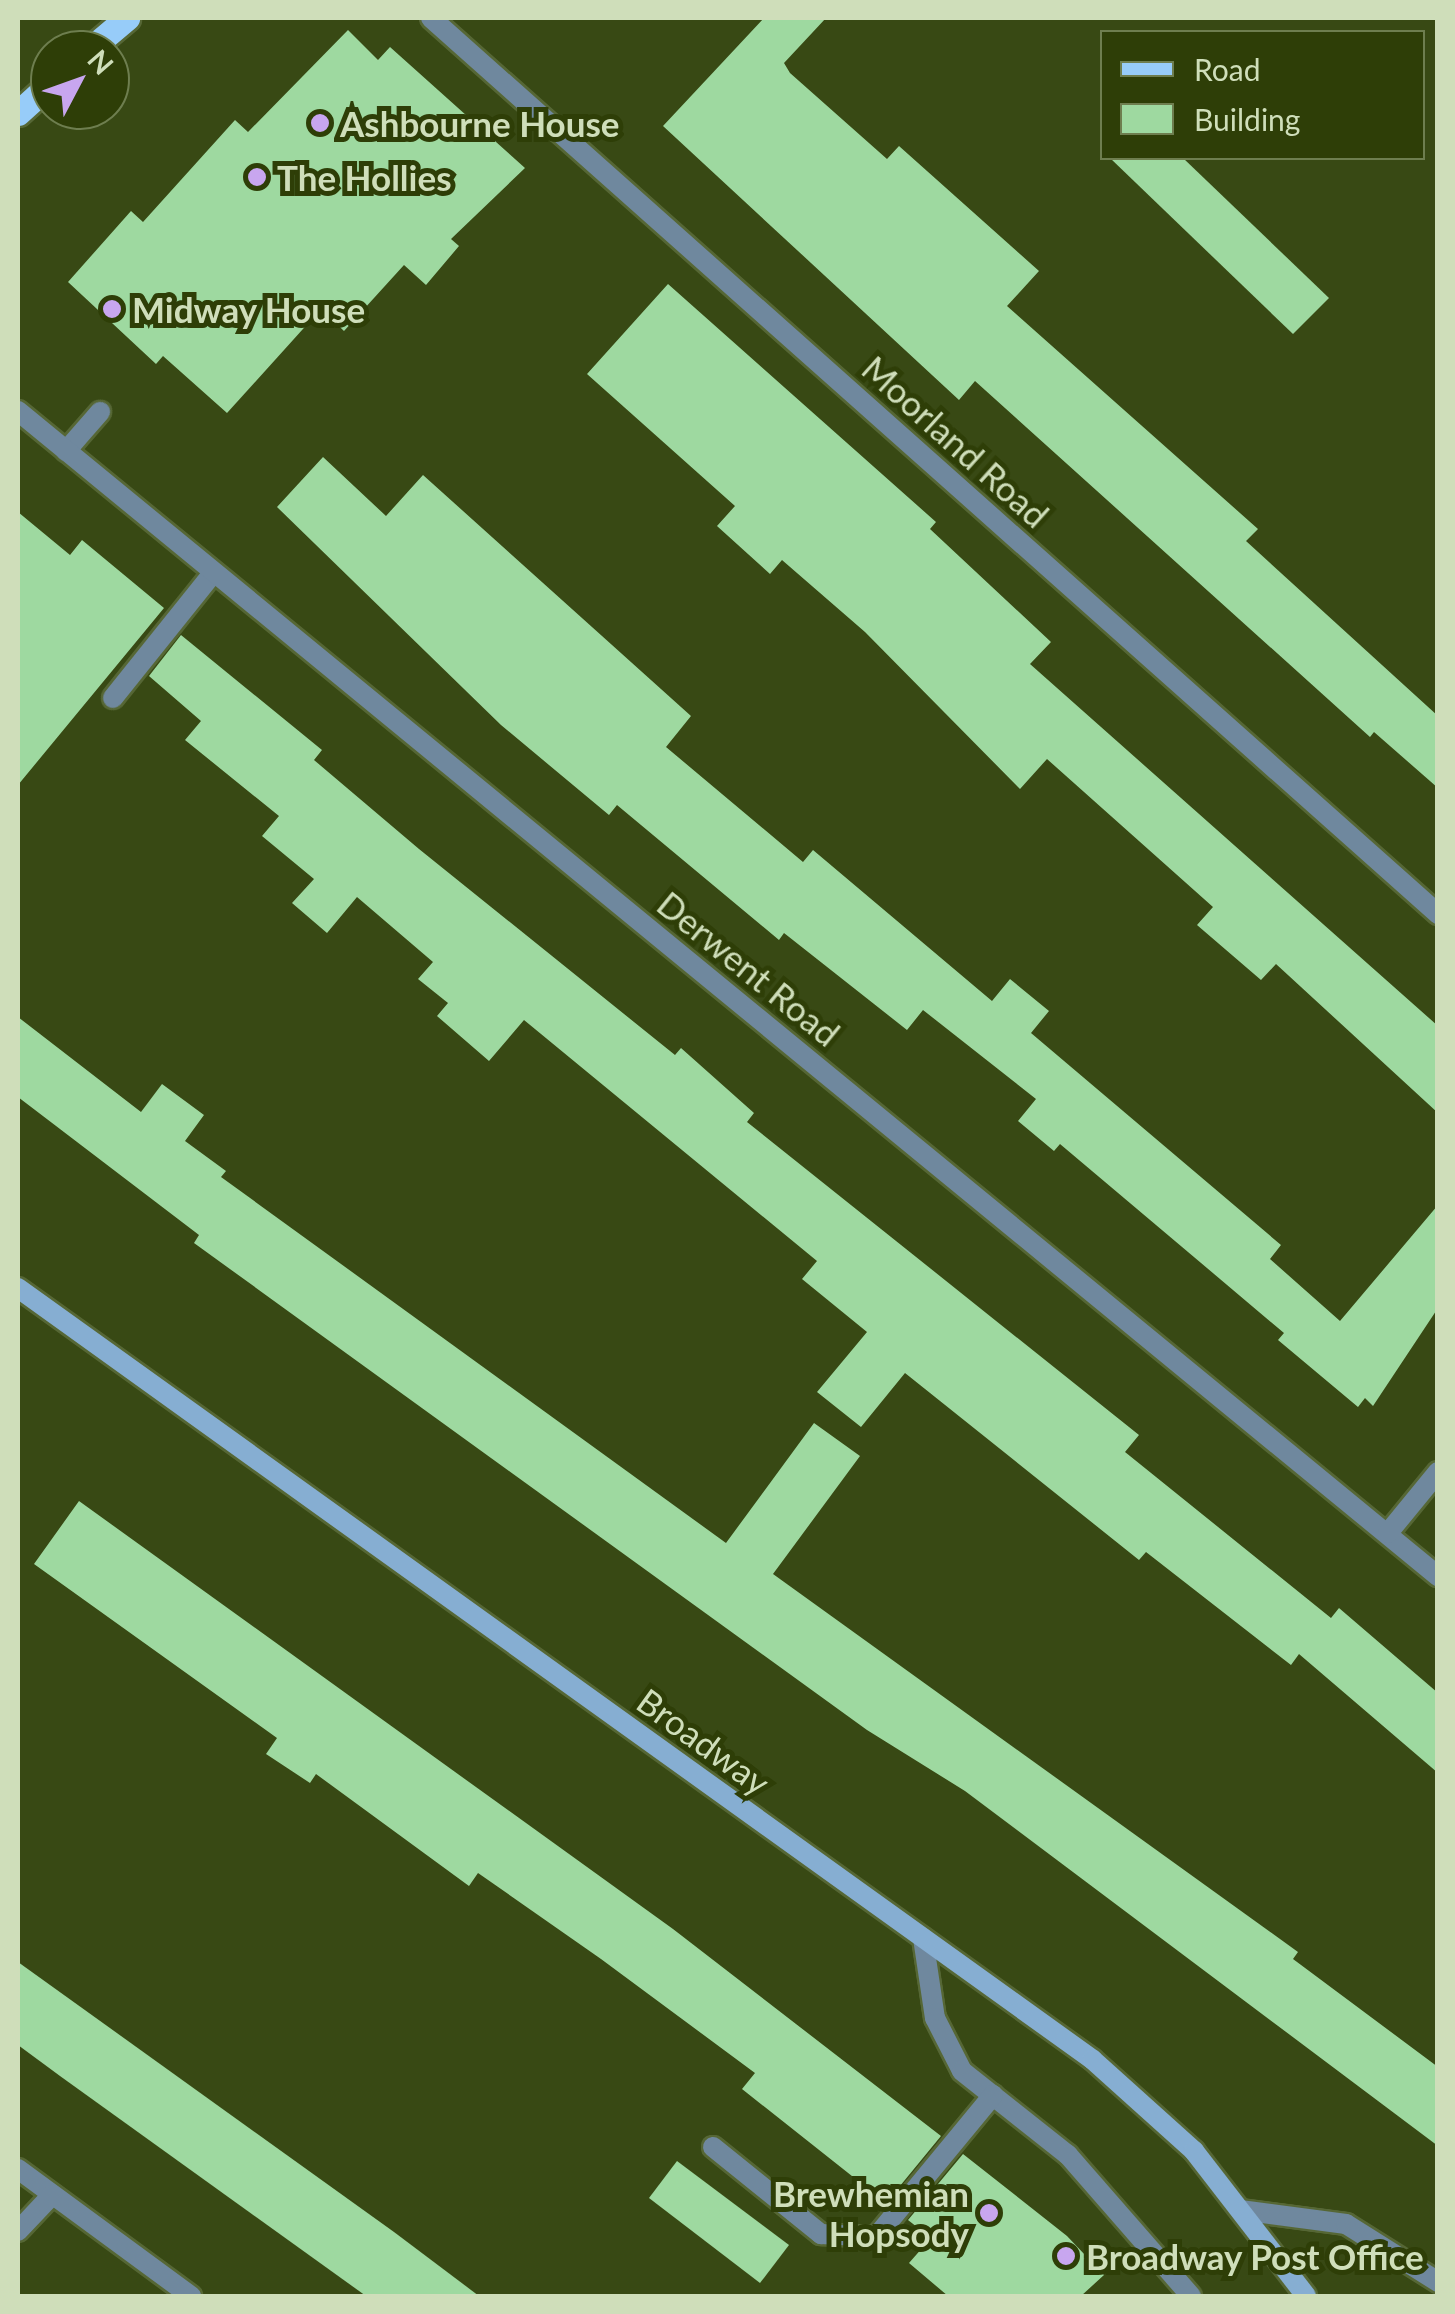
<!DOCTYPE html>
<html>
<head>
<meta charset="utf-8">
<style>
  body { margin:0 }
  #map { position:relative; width:1455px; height:2314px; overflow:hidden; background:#384914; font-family:Lato,sans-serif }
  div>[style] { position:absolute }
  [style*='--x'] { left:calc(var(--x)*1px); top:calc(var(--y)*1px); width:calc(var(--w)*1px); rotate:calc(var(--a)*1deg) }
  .building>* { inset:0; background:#9ed9a0 }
  .roads { filter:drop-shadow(2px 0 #566735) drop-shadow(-2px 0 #566735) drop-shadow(0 2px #566735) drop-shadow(0 -2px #566735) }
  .lane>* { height:20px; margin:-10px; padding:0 10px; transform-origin:10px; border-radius:10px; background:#6f889e }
  .street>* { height:20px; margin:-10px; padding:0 10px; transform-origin:10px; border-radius:10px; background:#6f889e }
  .secondary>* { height:20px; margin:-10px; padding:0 10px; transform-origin:10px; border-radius:10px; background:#86aed2 }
  .primary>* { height:25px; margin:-12.5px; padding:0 12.5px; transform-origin:12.5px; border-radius:12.5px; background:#97ccf9 }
  .dots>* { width:28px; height:28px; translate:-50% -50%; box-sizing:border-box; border:5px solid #2e3e07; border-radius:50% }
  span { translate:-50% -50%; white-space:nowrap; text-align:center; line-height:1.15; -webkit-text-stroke:10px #2e3e07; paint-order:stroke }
  .poi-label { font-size:35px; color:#cfdeba; font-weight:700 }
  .left { translate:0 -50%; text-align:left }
  .right { translate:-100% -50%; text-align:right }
  .street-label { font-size:35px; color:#cfdeba }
  .frame { position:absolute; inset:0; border:20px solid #cfdeba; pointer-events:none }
  .legend { position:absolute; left:1100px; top:30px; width:325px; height:130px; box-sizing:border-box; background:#2e3e07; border:2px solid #6e7e4f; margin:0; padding:12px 18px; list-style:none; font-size:30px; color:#cfdeba }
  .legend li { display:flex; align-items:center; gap:20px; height:50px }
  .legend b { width:50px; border:2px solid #6e7e4f }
  .north { position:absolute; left:30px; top:30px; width:100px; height:100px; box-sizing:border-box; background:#2e3e07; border:2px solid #6e7e4f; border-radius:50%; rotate:49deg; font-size:28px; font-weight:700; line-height:40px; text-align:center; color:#cfdeba }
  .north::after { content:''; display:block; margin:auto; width:35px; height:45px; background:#c8a6ef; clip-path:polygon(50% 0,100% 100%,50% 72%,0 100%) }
</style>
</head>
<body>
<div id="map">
  <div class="building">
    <i style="clip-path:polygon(764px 18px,826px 18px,784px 63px,790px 73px,887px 159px,899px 146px,1039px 271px,1007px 306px,1258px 529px,1246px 541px,1438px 716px,1438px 788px,1374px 732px,1370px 737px,975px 381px,959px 400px,663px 126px)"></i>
    <i style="clip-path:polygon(348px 30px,378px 60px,390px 47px,525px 168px,451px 239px,459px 246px,426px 285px,404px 265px,344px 331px,321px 309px,227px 413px,163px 356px,156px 364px,68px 282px,131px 211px,143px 222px,235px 120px,248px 132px)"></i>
    <i style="clip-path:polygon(1110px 158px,1183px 158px,1329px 298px,1293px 334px)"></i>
    <i style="clip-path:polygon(668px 284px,936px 522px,930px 529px,1051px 642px,1030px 664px,1438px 1026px,1438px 1113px,1276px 964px,1261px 980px,1197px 925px,1213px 907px,1047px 759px,1020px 789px,865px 632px,782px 560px,770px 574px,717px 526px,735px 506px,587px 374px)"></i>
    <i style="clip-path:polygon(323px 457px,386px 516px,423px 475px,691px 716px,666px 747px,803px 862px,813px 850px,992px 1001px,1010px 979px,1049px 1011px,1031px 1033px,1281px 1245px,1270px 1259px,1340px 1321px,1438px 1205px,1438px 1308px,1373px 1406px,1365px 1398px,1358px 1407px,1278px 1340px,1284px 1333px,1060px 1144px,1054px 1151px,1018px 1121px,1036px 1099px,923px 1010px,907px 1030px,784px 933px,779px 940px,617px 805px,609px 815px,501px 725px,277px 507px)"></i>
    <i style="clip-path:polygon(18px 512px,70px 555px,82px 540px,164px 608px,18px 785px)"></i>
    <i style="clip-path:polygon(181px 635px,322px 750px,314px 760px,419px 849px,675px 1055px,681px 1048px,754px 1113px,747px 1122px,1139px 1435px,1125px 1452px,1331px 1618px,1339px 1608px,1438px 1693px,1438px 1773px,1299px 1654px,1291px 1665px,1146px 1552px,1139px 1560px,905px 1373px,861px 1427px,817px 1392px,867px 1332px,802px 1279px,817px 1261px,524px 1020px,489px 1061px,437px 1016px,448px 1003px,418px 979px,433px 962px,357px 897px,327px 933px,292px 903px,314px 879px,262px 836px,279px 816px,185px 740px,201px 721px,149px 676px)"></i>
    <i style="clip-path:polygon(18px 1017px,141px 1112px,162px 1084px,204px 1115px,185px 1141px,226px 1171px,221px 1177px,726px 1543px,814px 1423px,860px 1456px,773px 1574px,1298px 1952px,1293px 1959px,1438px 2067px,1438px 2146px,965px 1791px,867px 1730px,194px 1243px,199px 1235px,18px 1097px)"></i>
    <i style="clip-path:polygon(79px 1501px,673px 1929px,941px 2136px,886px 2203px,742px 2089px,755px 2073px,601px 1959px,478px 1873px,469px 1886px,316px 1774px,310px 1783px,266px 1754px,277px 1738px,34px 1564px)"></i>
    <i style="clip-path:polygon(18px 1962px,394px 2232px,479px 2296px,366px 2296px,60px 2076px,18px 2045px)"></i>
    <i style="clip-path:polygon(963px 2154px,1067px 2236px,1104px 2275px,1081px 2296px,948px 2296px,909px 2263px,931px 2238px,908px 2220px)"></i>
    <i style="clip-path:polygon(677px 2161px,789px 2245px,760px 2283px,649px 2198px)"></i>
  </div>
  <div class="roads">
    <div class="lane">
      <i style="--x:66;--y:451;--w:52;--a:-48.9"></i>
      <i style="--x:113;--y:698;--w:161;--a:-51.3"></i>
      <i style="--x:923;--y:1938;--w:81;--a:81.5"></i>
      <i style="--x:935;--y:2018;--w:59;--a:63"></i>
      <i style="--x:962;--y:2071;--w:135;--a:38.4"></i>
      <i style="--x:1068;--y:2155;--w:187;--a:48.9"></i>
      <i style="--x:713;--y:2147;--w:139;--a:38.9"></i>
      <i style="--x:821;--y:2234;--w:55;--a:3.1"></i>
      <i style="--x:876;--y:2237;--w:184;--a:-50.5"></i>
    </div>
    <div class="street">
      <i style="--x:431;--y:18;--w:1348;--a:41.66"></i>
      <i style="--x:18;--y:411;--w:1837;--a:39.37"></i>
      <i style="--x:1388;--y:1533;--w:79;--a:-50.7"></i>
      <i style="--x:18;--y:2169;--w:215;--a:36.3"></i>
      <i style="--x:1240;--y:2210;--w:107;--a:7.5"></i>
      <i style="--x:1346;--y:2224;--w:109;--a:32.2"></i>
      <i style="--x:18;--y:2231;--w:50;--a:-46.6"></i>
    </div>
    <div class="secondary">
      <i style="--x:18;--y:1288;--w:1323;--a:35.68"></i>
      <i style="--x:1093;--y:2060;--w:136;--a:42"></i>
      <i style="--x:1194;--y:2151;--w:183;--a:52.3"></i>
    </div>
    <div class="primary">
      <i style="--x:89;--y:50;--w:50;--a:-40.1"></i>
      <i style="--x:18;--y:113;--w:43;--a:-42.2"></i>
    </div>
  </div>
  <div class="dots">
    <i style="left:320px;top:123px;background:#c8a6ef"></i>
    <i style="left:257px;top:177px;background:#c8a6ef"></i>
    <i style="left:112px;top:309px;background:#c8a6ef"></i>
    <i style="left:989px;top:2213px;background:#c8a6ef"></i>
    <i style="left:1066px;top:2256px;background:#c8a6ef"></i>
  </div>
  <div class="poi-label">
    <span class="left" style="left:340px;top:123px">Ashbourne House</span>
    <span class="left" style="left:277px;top:177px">The Hollies</span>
    <span class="left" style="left:132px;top:309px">Midway House</span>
    <span class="right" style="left:969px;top:2213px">Brewhemian<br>Hopsody</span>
    <span class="left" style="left:1086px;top:2256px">Broadway Post Office</span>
  </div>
  <div class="street-label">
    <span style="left:956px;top:441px;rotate:42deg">Moorland Road</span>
    <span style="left:749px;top:968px;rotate:39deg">Derwent Road</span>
    <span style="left:704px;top:1741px;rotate:36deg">Broadway</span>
  </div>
  <div class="frame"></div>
  <ul class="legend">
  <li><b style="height:12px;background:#97ccf9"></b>Road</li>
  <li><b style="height:28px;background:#9ed9a0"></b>Building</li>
  </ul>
  <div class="north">N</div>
</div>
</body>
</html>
